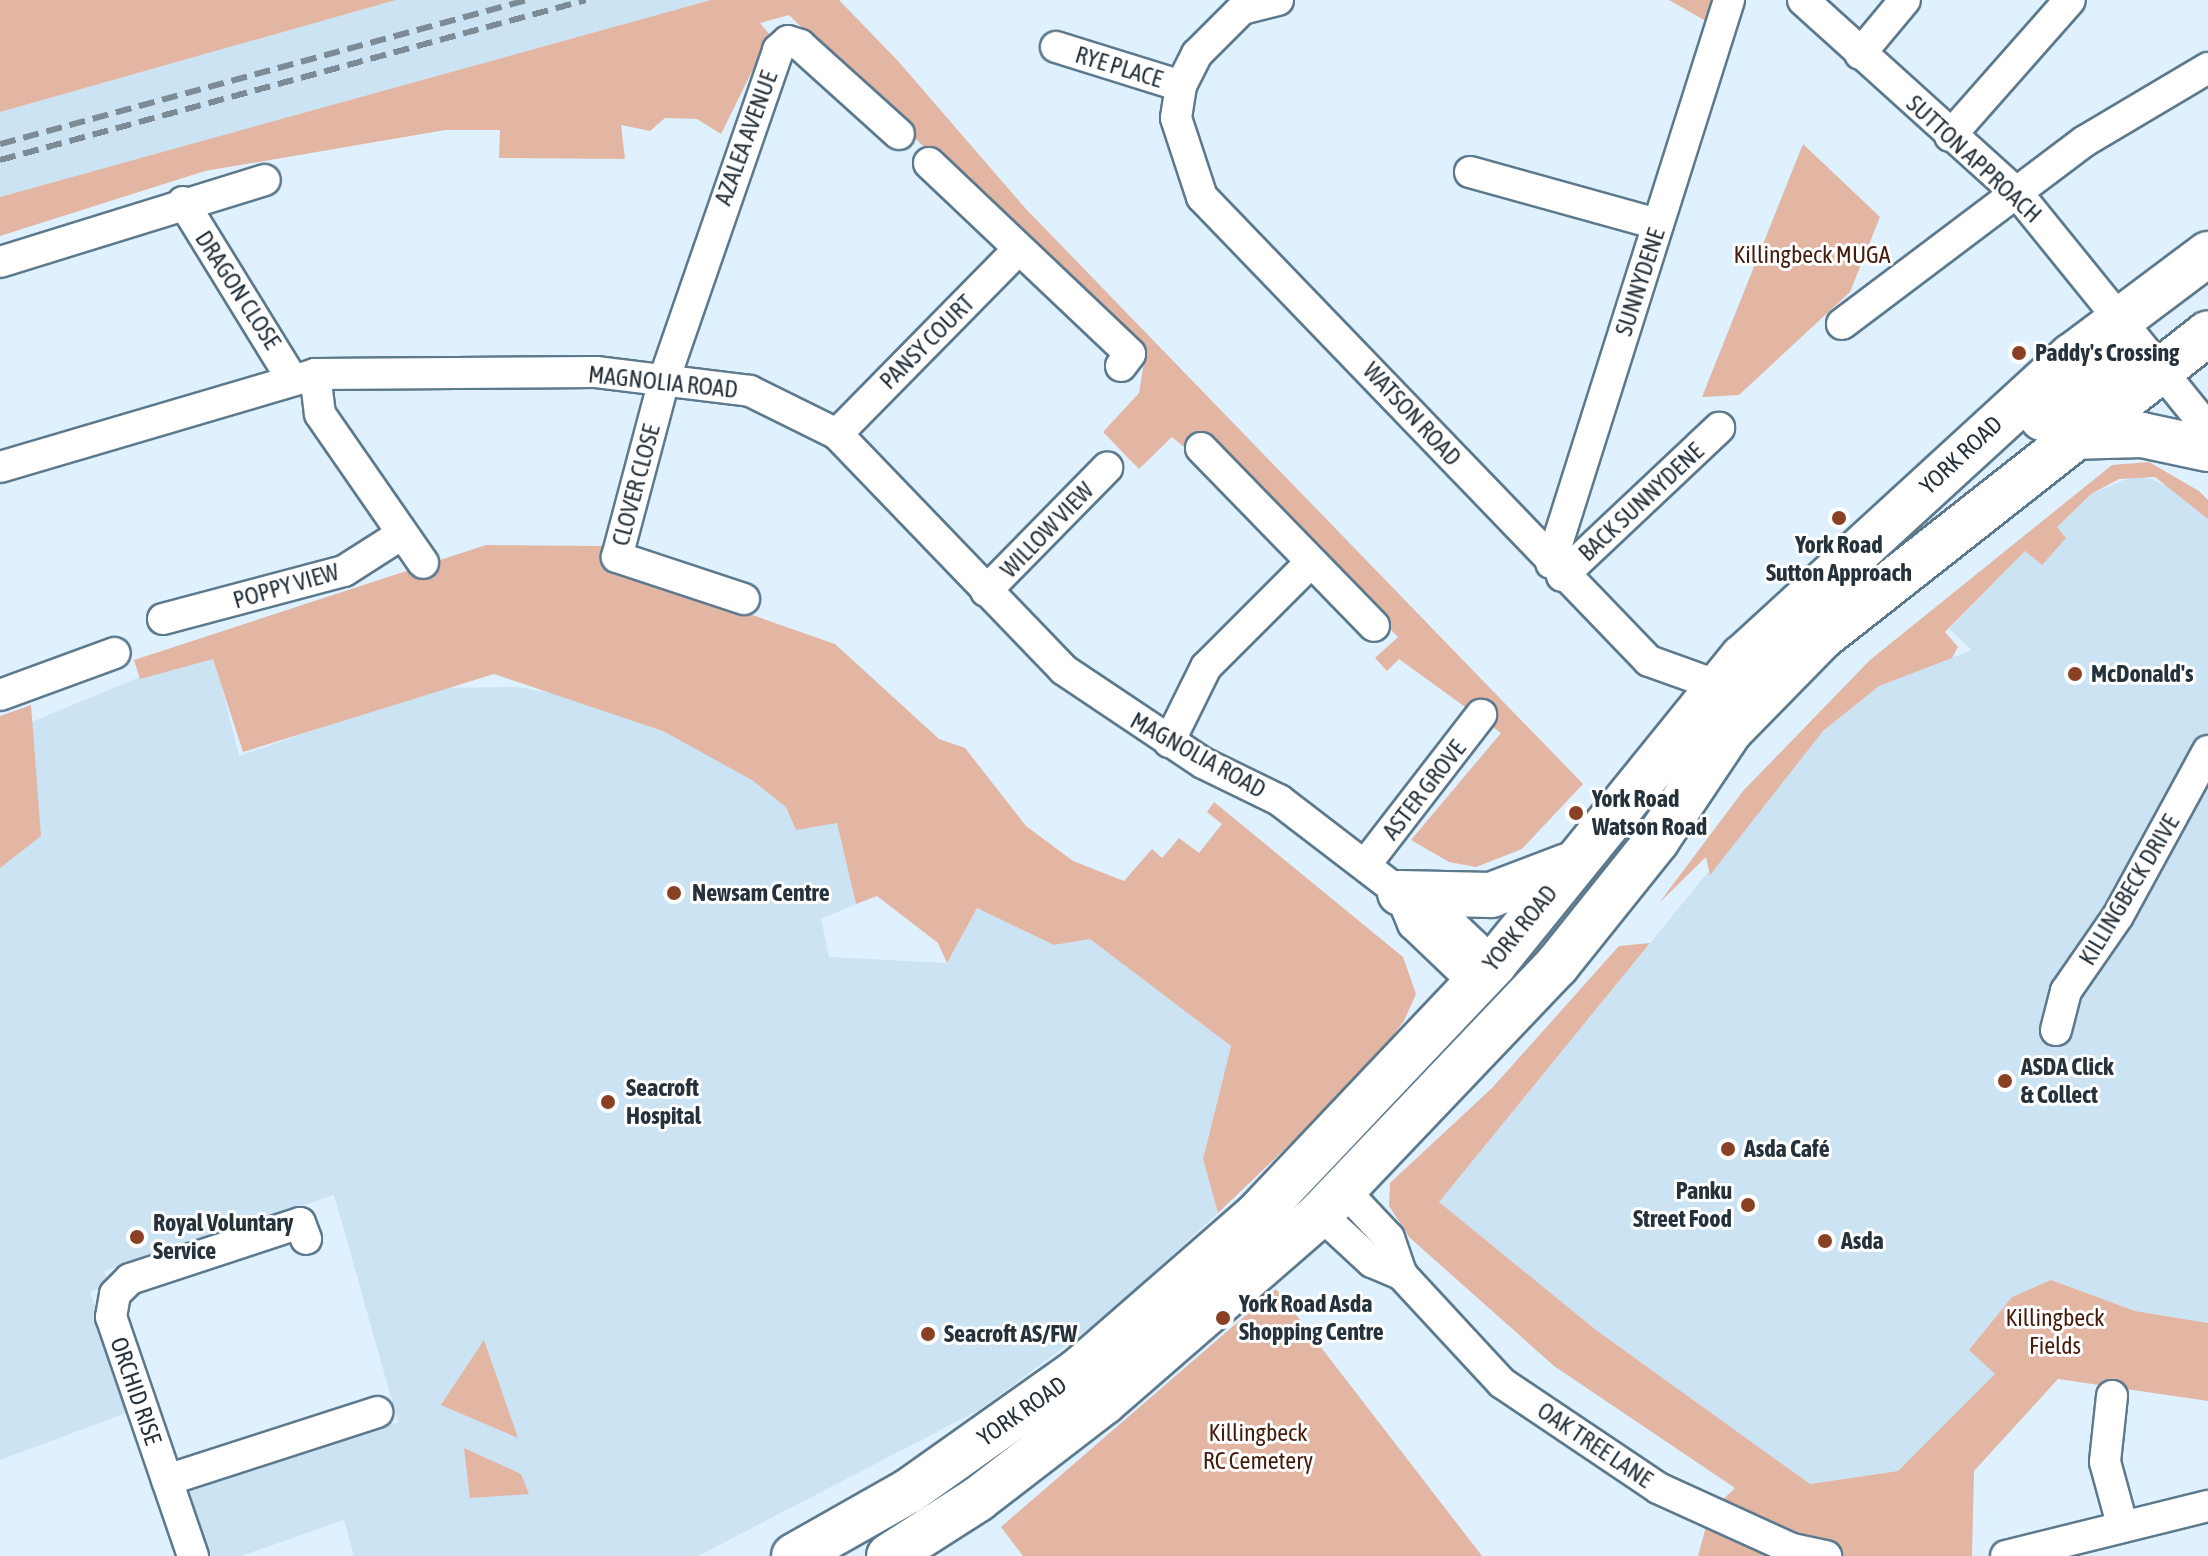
<!DOCTYPE html>
<html>
<head>
<meta charset="utf-8">
<style>
  body { margin:0 }
  #map { position:relative; width:2208px; height:1556px; overflow:hidden; background:#dff1ff; font-family:"Asap Condensed",sans-serif }
  div>[style] { position:absolute }
  [style*='--x'] { left:calc(var(--x)*1px); top:calc(var(--y)*1px); width:calc(var(--w)*1px); rotate:calc(var(--a)*1deg) }
  .built>* { inset:0; background:#cce3f3 }
  .green>* { inset:0; background:#e3b5a3 }
  .roads { filter:drop-shadow(2px 0 #5d798d) drop-shadow(-2px 0 #5d798d) drop-shadow(0 2px #5d798d) drop-shadow(0 -2px #5d798d) }
  .minor>* { height:30px; margin:-15px; padding:0 15px; transform-origin:15px; border-radius:15px; background:#fff }
  .highway>* { height:44px; margin:-22px; padding:0 22px; transform-origin:22px; border-radius:22px; background:#fff }
  .rail>* { height:6px; margin-top:-3px; transform-origin:0; background:repeating-linear-gradient(90deg,#7c8b96 0 16px,transparent 0 24px) }
  .dots>* { width:22px; height:22px; translate:-50% -50%; box-sizing:border-box; border:4px solid #fff; border-radius:50% }
  span { translate:-50% -50%; white-space:nowrap; text-align:center; line-height:1.15; -webkit-text-stroke:6px #fff; paint-order:stroke }
  .street-label { font-size:24px; color:#26323b }
  .park-label { font-size:24px; color:#451c0b }
  .poi-label { font-size:24px; color:#26323b; font-weight:700 }
  .left { translate:0 -50%; text-align:left }
  .right { translate:-100% -50%; text-align:right }
</style>
</head>
<body>
<div id="map">
  <div class="built">
    <i style="clip-path:polygon(396px 0,711px 0,0 197px,0 112px)"></i>
    <i style="clip-path:polygon(2138px 474px,2174px 489px,2208px 519px,2208px 1323px,2135px 1311px,2051px 1280px,2012px 1297px,1970px 1349px,1995px 1374px,1898px 1471px,1810px 1484px,1596px 1330px,1439px 1202px,1823px 731px,1879px 686px,1972px 650px,1949px 629px,2025px 551px,2042px 565px,2056px 528px,2091px 494px)"></i>
    <i style="clip-path:polygon(212px 647px,239px 756px,437px 688px,518px 687px,572px 697px,745px 762px,837px 823px,856px 904px,821px 919px,829px 957px,947px 963px,977px 908px,1054px 945px,1090px 939px,1231px 1046px,1203px 1159px,1218px 1213px,1106px 1316px,979px 1410px,698px 1556px,354px 1556px,344px 1520px,241px 1556px,210px 1556px,189px 1491px,398px 1422px,334px 1195px,104px 1271px,109px 1285px,90px 1292px,134px 1410px,0 1460px,0 828px,10px 731px)"></i>
  </div>
  <div class="green">
    <i style="clip-path:polygon(0 0,396px 0,0 112px)"></i>
    <i style="clip-path:polygon(711px 0,839px 0,898px 61px,1026px 209px,1583px 784px,1522px 849px,1476px 867px,1449px 862px,1411px 840px,1501px 733px,1399px 659px,1387px 671px,1375px 658px,1398px 637px,1328px 566px,1172px 437px,1139px 469px,1103px 432px,1139px 393px,1144px 362px,789px 15px,760px 23px,770px 35px,721px 134px,697px 119px,665px 118px,650px 131px,621px 125px,625px 159px,499px 158px,500px 130px,445px 130px,205px 171px,0 236px,0 197px)"></i>
    <i style="clip-path:polygon(1669px 0,1729px 0,1720px 29px)"></i>
    <i style="clip-path:polygon(1803px 144px,1880px 217px,1850px 292px,1739px 395px,1702px 397px)"></i>
    <i style="clip-path:polygon(2149px 462px,2199px 491px,2208px 500px,2208px 519px,2155px 477px,2119px 479px,2091px 494px,2057px 527px,2066px 538px,2042px 565px,2025px 551px,1945px 632px,1958px 647px,1952px 658px,1879px 686px,1823px 731px,1710px 875px,1706px 857px,1659px 903px,1743px 791px,1870px 660px,2112px 465px)"></i>
    <i style="clip-path:polygon(486px 545px,603px 546px,601px 562px,835px 644px,939px 739px,965px 748px,1026px 826px,1073px 861px,1124px 881px,1152px 849px,1162px 858px,1179px 838px,1199px 853px,1222px 824px,1207px 812px,1214px 802px,1403px 957px,1416px 994px,1404px 1021px,1364px 1073px,1218px 1213px,1203px 1159px,1231px 1046px,1090px 939px,1054px 945px,977px 908px,947px 963px,938px 943px,877px 896px,856px 904px,837px 823px,796px 830px,786px 807px,752px 780px,663px 731px,494px 674px,243px 752px,213px 659px,140px 679px,134px 660px)"></i>
    <i style="clip-path:polygon(31px 705px,41px 836px,0 868px,0 716px)"></i>
    <i style="clip-path:polygon(1650px 943px,1439px 1202px,1596px 1330px,1810px 1484px,1898px 1471px,1995px 1374px,1969px 1350px,2012px 1297px,2051px 1280px,2135px 1311px,2208px 1323px,2208px 1401px,2058px 1379px,1974px 1471px,1972px 1556px,1698px 1556px,1710px 1512px,1735px 1488px,1554px 1366px,1409px 1237px,1389px 1206px,1390px 1183px,1492px 1088px,1619px 946px)"></i>
    <i style="clip-path:polygon(1276px 1289px,1482px 1556px,1023px 1556px,1001px 1527px)"></i>
    <i style="clip-path:polygon(484px 1340px,518px 1438px,441px 1405px)"></i>
    <i style="clip-path:polygon(464px 1448px,521px 1474px,529px 1494px,470px 1498px)"></i>
  </div>
  <div class="roads">
    <div class="minor">
      <i style="--x:1278;--y:0;--w:37;--a:166"></i>
      <i style="--x:1242;--y:9;--w:64;--a:135"></i>
      <i style="--x:1197;--y:54;--w:36;--a:117"></i>
      <i style="--x:1181;--y:86;--w:32;--a:99"></i>
      <i style="--x:1176;--y:118;--w:83;--a:71.8"></i>
      <i style="--x:1202;--y:197;--w:644;--a:46.07"></i>
      <i style="--x:1649;--y:661;--w:74;--a:19.7"></i>
      <i style="--x:1803;--y:0;--w:290;--a:42.1"></i>
      <i style="--x:2018;--y:194;--w:302;--a:51"></i>
      <i style="--x:1056;--y:47;--w:131;--a:17.3"></i>
      <i style="--x:1860;--y:54;--w:70;--a:-50.2"></i>
      <i style="--x:1950;--y:136;--w:181;--a:-48.6"></i>
      <i style="--x:929;--y:163;--w:277;--a:43.5"></i>
      <i style="--x:1130;--y:354;--w:15;--a:127"></i>
      <i style="--x:1470;--y:172;--w:195;--a:15.5"></i>
      <i style="--x:183;--y:202;--w:208;--a:58.4"></i>
      <i style="--x:0;--y:262;--w:277;--a:-17.2"></i>
      <i style="--x:1842;--y:324;--w:304;--a:-37"></i>
      <i style="--x:2085;--y:141;--w:143;--a:-30.7"></i>
      <i style="--x:315;--y:374;--w:40;--a:82.9"></i>
      <i style="--x:320;--y:414;--w:181;--a:55.3"></i>
      <i style="--x:837;--y:434;--w:257;--a:-45.5"></i>
      <i style="--x:1201;--y:448;--w:248;--a:45.8"></i>
      <i style="--x:0;--y:467;--w:328;--a:-16.4"></i>
      <i style="--x:315;--y:374;--w:281;--a:-0.4"></i>
      <i style="--x:596;--y:372;--w:155;--a:7"></i>
      <i style="--x:750;--y:391;--w:97;--a:26.3"></i>
      <i style="--x:837;--y:434;--w:327;--a:46.1"></i>
      <i style="--x:1064;--y:670;--w:167;--a:33.8"></i>
      <i style="--x:1203;--y:763;--w:85;--a:26"></i>
      <i style="--x:1279;--y:800;--w:153;--a:37.5"></i>
      <i style="--x:1400;--y:893;--w:39;--a:24"></i>
      <i style="--x:1436;--y:909;--w:80;--a:43.5"></i>
      <i style="--x:1551;--y:563;--w:590;--a:-72.45"></i>
      <i style="--x:1562;--y:576;--w:216;--a:-43.3"></i>
      <i style="--x:986;--y:591;--w:173;--a:-45.5"></i>
      <i style="--x:744;--y:599;--w:134;--a:-161.7"></i>
      <i style="--x:617;--y:557;--w:186;--a:-75.1"></i>
      <i style="--x:665;--y:377;--w:346;--a:-70.9"></i>
      <i style="--x:778;--y:50;--w:13;--a:-42"></i>
      <i style="--x:788;--y:41;--w:13;--a:18"></i>
      <i style="--x:800;--y:45;--w:133;--a:42"></i>
      <i style="--x:163;--y:619;--w:187;--a:-14.9"></i>
      <i style="--x:344;--y:571;--w:69;--a:-32.5"></i>
      <i style="--x:0;--y:695;--w:122;--a:-20.1"></i>
      <i style="--x:1169;--y:742;--w:84;--a:-63.7"></i>
      <i style="--x:1206;--y:667;--w:147;--a:-45"></i>
      <i style="--x:1365;--y:865;--w:190;--a:-52.3"></i>
      <i style="--x:1400;--y:893;--w:34;--a:67"></i>
      <i style="--x:1413;--y:924;--w:86;--a:43.6"></i>
      <i style="--x:2056;--y:1030;--w:40;--a:-75.6"></i>
      <i style="--x:2066;--y:991;--w:91;--a:-55.3"></i>
      <i style="--x:2118;--y:916;--w:188;--a:-61.4"></i>
      <i style="--x:1343;--y:1189;--w:67;--a:46.8"></i>
      <i style="--x:1389;--y:1238;--w:39;--a:71"></i>
      <i style="--x:1320;--y:1214;--w:71;--a:42.7"></i>
      <i style="--x:1372;--y:1262;--w:33;--a:23"></i>
      <i style="--x:1402;--y:1275;--w:147;--a:47.2"></i>
      <i style="--x:1502;--y:1383;--w:188;--a:33.9"></i>
      <i style="--x:1658;--y:1488;--w:147;--a:24.5"></i>
      <i style="--x:1792;--y:1549;--w:35;--a:12"></i>
      <i style="--x:2112;--y:1396;--w:66;--a:96.1"></i>
      <i style="--x:2105;--y:1462;--w:64;--a:74.7"></i>
      <i style="--x:167;--y:1480;--w:221;--a:-17.9"></i>
      <i style="--x:193;--y:1556;--w:253;--a:-108.9"></i>
      <i style="--x:111;--y:1317;--w:23;--a:-80"></i>
      <i style="--x:115;--y:1294;--w:21;--a:-45"></i>
      <i style="--x:130;--y:1279;--w:179;--a:-18.2"></i>
      <i style="--x:300;--y:1223;--w:17;--a:69"></i>
      <i style="--x:2006;--y:1556;--w:208;--a:-13.9"></i>
    </div>
    <div class="highway">
      <i style="--x:2042;--y:418;--w:98;--a:-35.5"></i>
      <i style="--x:2122;--y:361;--w:39;--a:13"></i>
      <i style="--x:2070;--y:437;--w:72;--a:-1.6"></i>
      <i style="--x:2142;--y:435;--w:67;--a:12"></i>
      <i style="--x:1400;--y:893;--w:91;--a:1.3"></i>
      <i style="--x:1491;--y:895;--w:81;--a:-20.9"></i>
      <i style="--x:794;--y:1556;--w:132;--a:-29.5"></i>
      <i style="--x:909;--y:1491;--w:207;--a:-35.4"></i>
      <i style="--x:1078;--y:1371;--w:237;--a:-41.1"></i>
      <i style="--x:1257;--y:1215;--w:345;--a:-46.6"></i>
      <i style="--x:1494;--y:964;--w:395;--a:-51"></i>
      <i style="--x:1743;--y:657;--w:446;--a:-42.5"></i>
      <i style="--x:2072;--y:356;--w:170;--a:-36.9"></i>
      <i style="--x:889;--y:1556;--w:106;--a:-32.6"></i>
      <i style="--x:978;--y:1499;--w:159;--a:-37.6"></i>
      <i style="--x:1104;--y:1402;--w:286;--a:-41"></i>
      <i style="--x:1320;--y:1214;--w:344;--a:-46.4"></i>
      <i style="--x:1557;--y:965;--w:160;--a:-51.3"></i>
      <i style="--x:1657;--y:840;--w:131;--a:-56.2"></i>
      <i style="--x:1730;--y:731;--w:132;--a:-45.6"></i>
      <i style="--x:1822;--y:637;--w:491;--a:-38.2"></i>
    </div>
  </div>
  <div class="rail">
    <i style="--x:0;--y:144;--w:546;--a:-15.28"></i>
    <i style="--x:0;--y:160;--w:607;--a:-15.27"></i>
  </div>
  <div class="dots">
    <i style="left:2019px;top:353px;background:#8a4123"></i>
    <i style="left:1839px;top:518px;background:#8a4123"></i>
    <i style="left:2075px;top:674px;background:#8a4123"></i>
    <i style="left:1576px;top:813px;background:#8a4123"></i>
    <i style="left:674px;top:893px;background:#8a4123"></i>
    <i style="left:2005px;top:1081px;background:#8a4123"></i>
    <i style="left:608px;top:1102px;background:#8a4123"></i>
    <i style="left:1728px;top:1149px;background:#8a4123"></i>
    <i style="left:1748px;top:1205px;background:#8a4123"></i>
    <i style="left:137px;top:1237px;background:#8a4123"></i>
    <i style="left:1825px;top:1241px;background:#8a4123"></i>
    <i style="left:1223px;top:1318px;background:#8a4123"></i>
    <i style="left:928px;top:1334px;background:#8a4123"></i>
  </div>
  <div class="street-label">
    <span style="left:1119px;top:67px;rotate:17deg">RYE PLACE</span>
    <span style="left:746px;top:138px;rotate:-70deg">AZALEA AVENUE</span>
    <span style="left:1974px;top:159px;rotate:43deg">SUTTON APPROACH</span>
    <span style="left:1640px;top:282px;rotate:-72deg">SUNNYDENE</span>
    <span style="left:238px;top:290px;rotate:57deg">DRAGON CLOSE</span>
    <span style="left:927px;top:342px;rotate:-45deg">PANSY COURT</span>
    <span style="left:663px;top:382px;rotate:6deg">MAGNOLIA ROAD</span>
    <span style="left:1412px;top:414px;rotate:47deg">WATSON ROAD</span>
    <span style="left:1961px;top:455px;rotate:-43deg">YORK ROAD</span>
    <span style="left:636px;top:485px;rotate:-75deg">CLOVER CLOSE</span>
    <span style="left:1641px;top:502px;rotate:-43deg">BACK SUNNYDENE</span>
    <span style="left:1047px;top:530px;rotate:-46deg">WILLOW VIEW</span>
    <span style="left:286px;top:586px;rotate:-16deg">POPPY VIEW</span>
    <span style="left:1198px;top:755px;rotate:29deg">MAGNOLIA ROAD</span>
    <span style="left:1424px;top:790px;rotate:-52deg">ASTER GROVE</span>
    <span style="left:2129px;top:890px;rotate:-59deg">KILLINGBECK DRIVE</span>
    <span style="left:1520px;top:928px;rotate:-51deg">YORK ROAD</span>
    <span style="left:136px;top:1391px;rotate:71deg">ORCHID RISE</span>
    <span style="left:1022px;top:1411px;rotate:-35deg">YORK ROAD</span>
    <span style="left:1595px;top:1445px;rotate:34deg">OAK TREE LANE</span>
  </div>
  <div class="park-label">
    <span style="left:1812px;top:255px">Killingbeck MUGA</span>
    <span style="left:2055px;top:1332px">Killingbeck<br>Fields</span>
    <span style="left:1258px;top:1447px">Killingbeck<br>RC Cemetery</span>
  </div>
  <div class="poi-label">
    <span class="left" style="left:2035px;top:353px">Paddy's Crossing</span>
    <span style="left:1839px;top:559px">York Road<br>Sutton Approach</span>
    <span class="left" style="left:2091px;top:674px">McDonald's</span>
    <span class="left" style="left:1592px;top:813px">York Road<br>Watson Road</span>
    <span class="left" style="left:692px;top:893px">Newsam Centre</span>
    <span class="left" style="left:2021px;top:1081px">ASDA Click<br>&amp; Collect</span>
    <span class="left" style="left:626px;top:1102px">Seacroft<br>Hospital</span>
    <span class="left" style="left:1744px;top:1149px">Asda Café</span>
    <span class="right" style="left:1732px;top:1205px">Panku<br>Street Food</span>
    <span class="left" style="left:153px;top:1237px">Royal Voluntary<br>Service</span>
    <span class="left" style="left:1841px;top:1241px">Asda</span>
    <span class="left" style="left:1239px;top:1318px">York Road Asda<br>Shopping Centre</span>
    <span class="left" style="left:944px;top:1334px">Seacroft AS/FW</span>
  </div>
</div>
</body>
</html>
